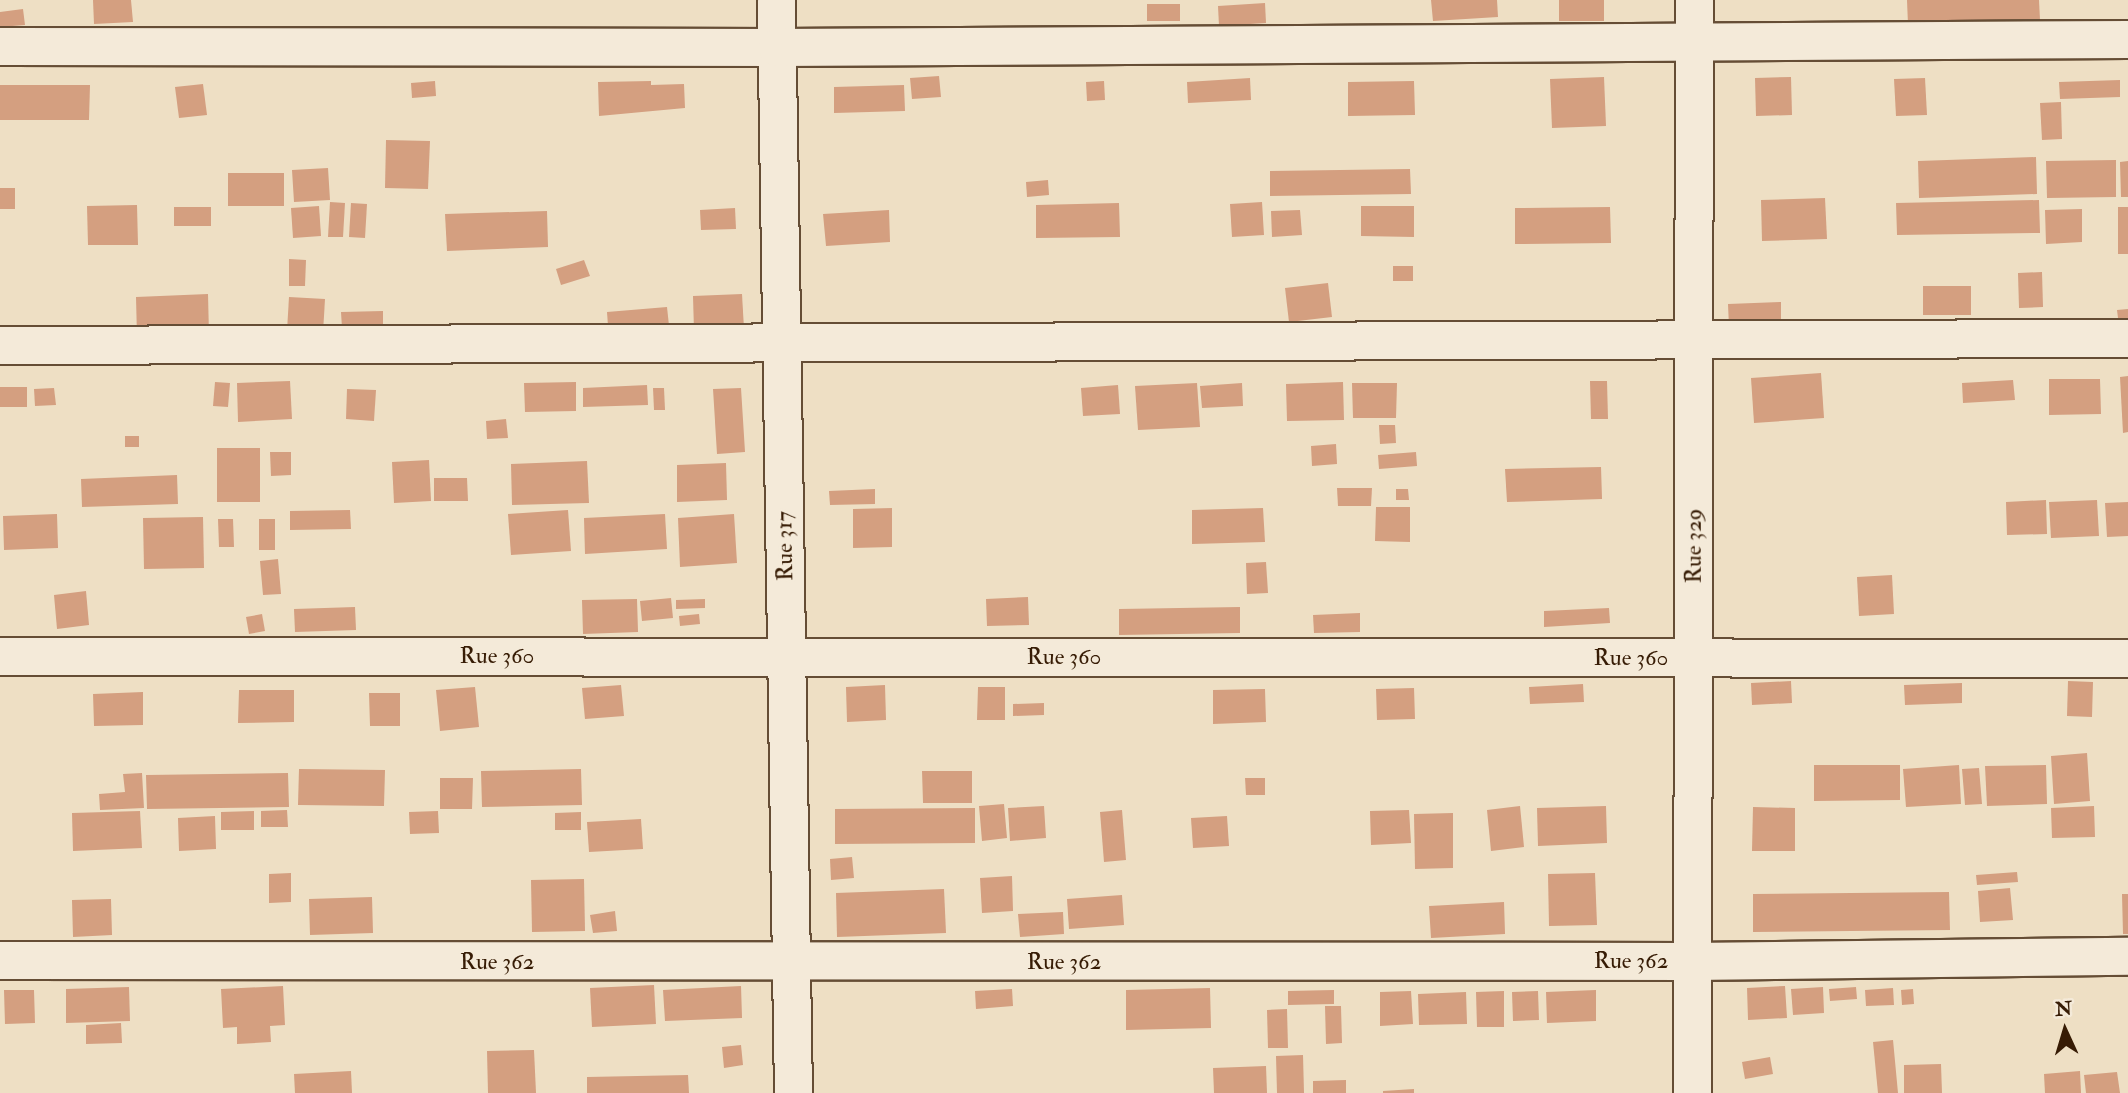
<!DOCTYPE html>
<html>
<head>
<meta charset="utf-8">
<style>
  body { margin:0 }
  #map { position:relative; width:2128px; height:1093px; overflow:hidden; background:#eedfc4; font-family:"IM FELL Double Pica",serif }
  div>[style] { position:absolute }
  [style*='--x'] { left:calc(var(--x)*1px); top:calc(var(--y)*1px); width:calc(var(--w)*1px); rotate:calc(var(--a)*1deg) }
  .building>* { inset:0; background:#d49f80 }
  .roads { filter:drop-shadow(2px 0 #654d35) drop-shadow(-2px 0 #654d35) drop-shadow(0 2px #654d35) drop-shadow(0 -2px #654d35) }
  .street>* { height:37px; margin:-18.5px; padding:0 18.5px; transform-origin:18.5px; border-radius:18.5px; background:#f4ead9 }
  span { translate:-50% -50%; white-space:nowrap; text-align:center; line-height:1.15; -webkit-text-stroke:5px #f4ead9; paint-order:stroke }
  .street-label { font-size:23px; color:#371c05 }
  .north { position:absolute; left:2030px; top:995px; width:70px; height:70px; -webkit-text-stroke:5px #f4ead9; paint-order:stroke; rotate:356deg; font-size:19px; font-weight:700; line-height:28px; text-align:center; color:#371c05 }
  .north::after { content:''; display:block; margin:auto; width:24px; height:32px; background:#371c05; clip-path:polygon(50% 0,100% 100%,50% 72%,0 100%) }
</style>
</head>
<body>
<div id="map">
  <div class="building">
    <i style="clip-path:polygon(93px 0,131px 0,133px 22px,94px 24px)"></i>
    <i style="clip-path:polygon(1431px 0,1497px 0,1498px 17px,1433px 21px)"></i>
    <i style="clip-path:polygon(1559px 0,1604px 0,1604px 21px,1559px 21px)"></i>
    <i style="clip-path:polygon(1907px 0,2039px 0,2040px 20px,1908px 25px)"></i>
    <i style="clip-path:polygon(1265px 3px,1266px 23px,1219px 26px,1218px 6px)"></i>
    <i style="clip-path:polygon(1147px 4px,1180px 4px,1180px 21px,1147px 21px)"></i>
    <i style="clip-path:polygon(23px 9px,25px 25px,0 27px,0 12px)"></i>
    <i style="clip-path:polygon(939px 76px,941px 97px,912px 99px,910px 78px)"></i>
    <i style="clip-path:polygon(1604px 77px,1606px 126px,1552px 128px,1550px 79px)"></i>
    <i style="clip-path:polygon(1791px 77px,1792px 115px,1756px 116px,1755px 78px)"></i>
    <i style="clip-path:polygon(1250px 78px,1251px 100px,1188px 103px,1187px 82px)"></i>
    <i style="clip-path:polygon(1925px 78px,1927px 115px,1896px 116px,1894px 79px)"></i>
    <i style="clip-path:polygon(2120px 80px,2120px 97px,2060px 99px,2059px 82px)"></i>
    <i style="clip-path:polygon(435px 81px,436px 96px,412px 98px,411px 83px)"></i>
    <i style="clip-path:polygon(651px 81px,651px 85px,684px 84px,685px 108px,599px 116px,598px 82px)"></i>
    <i style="clip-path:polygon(1104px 81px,1105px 100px,1087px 101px,1086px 82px)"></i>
    <i style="clip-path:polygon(1414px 81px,1415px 115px,1348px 116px,1348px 82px)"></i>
    <i style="clip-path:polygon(203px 84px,207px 115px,179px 118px,175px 87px)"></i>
    <i style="clip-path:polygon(0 85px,90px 85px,89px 120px,0 120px)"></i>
    <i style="clip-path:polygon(904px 85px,905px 111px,834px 113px,834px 87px)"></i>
    <i style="clip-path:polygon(2061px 102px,2062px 139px,2042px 140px,2040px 103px)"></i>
    <i style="clip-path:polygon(386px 140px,430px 141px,428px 189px,385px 188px)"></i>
    <i style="clip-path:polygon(2036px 157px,2037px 194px,1919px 198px,1918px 161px)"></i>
    <i style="clip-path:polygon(2116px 160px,2116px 197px,2047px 198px,2046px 161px)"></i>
    <i style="clip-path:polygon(2128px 161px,2128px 197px,2121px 197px,2120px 162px)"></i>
    <i style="clip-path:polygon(328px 168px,330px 200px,294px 202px,292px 170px)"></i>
    <i style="clip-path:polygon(1410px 169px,1411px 194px,1270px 196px,1270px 171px)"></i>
    <i style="clip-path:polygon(228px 173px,284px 173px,284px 206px,228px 206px)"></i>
    <i style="clip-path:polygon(1048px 180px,1049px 195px,1027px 197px,1026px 182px)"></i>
    <i style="clip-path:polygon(0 188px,15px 188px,15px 209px,0 209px)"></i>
    <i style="clip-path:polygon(1825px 198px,1827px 239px,1762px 241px,1761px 200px)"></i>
    <i style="clip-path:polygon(2039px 200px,2040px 233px,1897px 235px,1896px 203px)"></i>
    <i style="clip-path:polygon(330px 202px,345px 203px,343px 237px,328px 237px)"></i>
    <i style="clip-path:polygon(1262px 202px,1264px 235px,1232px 237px,1230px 204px)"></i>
    <i style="clip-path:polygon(351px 203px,367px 204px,365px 238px,349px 237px)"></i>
    <i style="clip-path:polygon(1119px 203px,1120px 237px,1036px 238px,1036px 205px)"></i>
    <i style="clip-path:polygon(137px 205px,138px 245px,88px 245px,87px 206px)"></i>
    <i style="clip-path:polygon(319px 206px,321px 236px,293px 238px,291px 208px)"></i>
    <i style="clip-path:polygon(1361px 206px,1414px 206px,1414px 237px,1361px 236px)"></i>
    <i style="clip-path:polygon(174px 207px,211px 207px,211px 226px,174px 226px)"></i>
    <i style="clip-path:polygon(1610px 207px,1611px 243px,1515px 244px,1515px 208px)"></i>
    <i style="clip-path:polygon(2118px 207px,2128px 207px,2128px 254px,2118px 254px)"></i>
    <i style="clip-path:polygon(735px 208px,736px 229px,701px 230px,700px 210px)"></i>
    <i style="clip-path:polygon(2082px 209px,2082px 242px,2046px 244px,2045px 210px)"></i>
    <i style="clip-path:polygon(889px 210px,890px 242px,826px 246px,823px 214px)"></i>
    <i style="clip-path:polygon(1300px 210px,1302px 235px,1272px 237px,1271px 211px)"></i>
    <i style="clip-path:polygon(547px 211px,548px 247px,447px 251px,445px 214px)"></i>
    <i style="clip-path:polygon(289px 259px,306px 260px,305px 286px,289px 286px)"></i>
    <i style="clip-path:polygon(584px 260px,590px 276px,561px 285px,556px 269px)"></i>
    <i style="clip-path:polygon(1393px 266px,1413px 266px,1413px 281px,1393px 281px)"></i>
    <i style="clip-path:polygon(2042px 272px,2043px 307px,2019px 308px,2018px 273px)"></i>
    <i style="clip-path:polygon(1328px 283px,1332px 317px,1289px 322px,1285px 288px)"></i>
    <i style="clip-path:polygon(1923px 286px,1971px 286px,1971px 315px,1923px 315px)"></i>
    <i style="clip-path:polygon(208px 294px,209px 335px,137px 337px,136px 297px)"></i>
    <i style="clip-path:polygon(742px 294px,744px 329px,694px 331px,693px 296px)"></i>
    <i style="clip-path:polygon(289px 297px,325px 299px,323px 333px,287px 331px)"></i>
    <i style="clip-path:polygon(1781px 302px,1781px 326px,1729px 327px,1728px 304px)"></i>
    <i style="clip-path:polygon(667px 307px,670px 335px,609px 340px,607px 312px)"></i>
    <i style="clip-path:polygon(2128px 309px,2128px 325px,2119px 326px,2117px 310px)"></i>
    <i style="clip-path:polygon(383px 311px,383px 328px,342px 328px,341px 312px)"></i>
    <i style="clip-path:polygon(1821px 373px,1824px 418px,1754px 423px,1751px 378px)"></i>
    <i style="clip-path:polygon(2128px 376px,2128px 432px,2123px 433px,2120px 377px)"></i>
    <i style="clip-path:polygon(2049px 379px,2100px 379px,2101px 414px,2049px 415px)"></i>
    <i style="clip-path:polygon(2013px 380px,2015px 400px,1963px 403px,1962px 383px)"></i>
    <i style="clip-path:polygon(290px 381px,292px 419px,238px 422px,237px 383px)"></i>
    <i style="clip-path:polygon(1590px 381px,1607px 381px,1608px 419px,1591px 419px)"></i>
    <i style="clip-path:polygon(215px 382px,230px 383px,228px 407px,213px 406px)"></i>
    <i style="clip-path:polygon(576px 382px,576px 411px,525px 412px,524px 383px)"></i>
    <i style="clip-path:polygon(1343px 382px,1344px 420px,1287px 421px,1286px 384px)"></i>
    <i style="clip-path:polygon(1197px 383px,1200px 427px,1138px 430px,1135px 386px)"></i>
    <i style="clip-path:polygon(1242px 383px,1243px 406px,1202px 408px,1200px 386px)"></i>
    <i style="clip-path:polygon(1352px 383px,1397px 383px,1396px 418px,1353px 418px)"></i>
    <i style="clip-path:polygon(647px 385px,648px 405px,583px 407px,583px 388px)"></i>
    <i style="clip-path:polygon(1118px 385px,1120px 414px,1083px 416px,1081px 388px)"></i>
    <i style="clip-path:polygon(0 387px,27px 387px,27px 407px,0 407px)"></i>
    <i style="clip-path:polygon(54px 388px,56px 405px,35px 406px,34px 389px)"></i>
    <i style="clip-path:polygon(653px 388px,664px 388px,665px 410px,654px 410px)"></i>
    <i style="clip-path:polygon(741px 388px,745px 452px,717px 454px,713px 389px)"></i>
    <i style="clip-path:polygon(347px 389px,376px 390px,374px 421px,346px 419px)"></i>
    <i style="clip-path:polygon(506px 419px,508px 438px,487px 439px,486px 421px)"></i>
    <i style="clip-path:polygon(1379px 425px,1395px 425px,1396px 443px,1380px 444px)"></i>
    <i style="clip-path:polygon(125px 436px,139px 436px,139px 447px,125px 447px)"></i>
    <i style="clip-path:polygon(1336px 444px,1337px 464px,1312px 466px,1311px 446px)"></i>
    <i style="clip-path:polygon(217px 448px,260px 448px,260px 502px,217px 502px)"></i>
    <i style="clip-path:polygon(270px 452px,291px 452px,291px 475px,271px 476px)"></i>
    <i style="clip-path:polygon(1416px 452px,1417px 466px,1379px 469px,1378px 455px)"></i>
    <i style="clip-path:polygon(429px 460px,431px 501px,394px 503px,392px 462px)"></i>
    <i style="clip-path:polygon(587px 461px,589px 503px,512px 505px,511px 464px)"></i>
    <i style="clip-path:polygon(726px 463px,727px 500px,677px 502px,677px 465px)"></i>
    <i style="clip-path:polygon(1601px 467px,1602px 499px,1507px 502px,1505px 469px)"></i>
    <i style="clip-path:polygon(177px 475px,178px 504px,82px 507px,81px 479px)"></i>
    <i style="clip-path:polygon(434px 478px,467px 478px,468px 501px,434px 501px)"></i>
    <i style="clip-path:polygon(1337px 488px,1372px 488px,1371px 506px,1338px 506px)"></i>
    <i style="clip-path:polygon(875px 489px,875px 504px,830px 505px,829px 491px)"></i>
    <i style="clip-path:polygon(1396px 489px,1408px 489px,1409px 500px,1396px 500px)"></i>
    <i style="clip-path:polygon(2046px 500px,2047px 534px,2007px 535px,2006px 502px)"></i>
    <i style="clip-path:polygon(2097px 500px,2099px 536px,2051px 538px,2049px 502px)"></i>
    <i style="clip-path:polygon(2128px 502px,2128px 536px,2107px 537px,2105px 503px)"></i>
    <i style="clip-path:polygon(1376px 507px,1410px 507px,1410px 542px,1375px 541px)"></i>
    <i style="clip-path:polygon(892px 508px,892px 547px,853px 548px,853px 509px)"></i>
    <i style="clip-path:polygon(1263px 508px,1265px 542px,1192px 544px,1192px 510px)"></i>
    <i style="clip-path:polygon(350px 510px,351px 529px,290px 530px,290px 511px)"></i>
    <i style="clip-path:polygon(568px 510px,571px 551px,511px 555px,508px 514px)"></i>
    <i style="clip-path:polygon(57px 514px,58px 548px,4px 550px,3px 516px)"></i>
    <i style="clip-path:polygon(665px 514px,667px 549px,585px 554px,584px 518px)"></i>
    <i style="clip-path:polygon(734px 514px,737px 563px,680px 567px,678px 518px)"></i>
    <i style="clip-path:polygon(203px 517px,204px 568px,144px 569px,143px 518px)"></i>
    <i style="clip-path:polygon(218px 519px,233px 519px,234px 547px,219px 547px)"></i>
    <i style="clip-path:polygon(259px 519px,275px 519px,275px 550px,259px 550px)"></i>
    <i style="clip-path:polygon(278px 559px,281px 594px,263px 595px,260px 561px)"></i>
    <i style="clip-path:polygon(1266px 562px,1268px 593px,1247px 594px,1246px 563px)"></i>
    <i style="clip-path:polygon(1892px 575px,1894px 614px,1859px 616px,1857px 577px)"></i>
    <i style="clip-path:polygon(86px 591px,89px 625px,57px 629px,54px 595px)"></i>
    <i style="clip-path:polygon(1028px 597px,1029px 625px,987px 626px,986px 599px)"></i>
    <i style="clip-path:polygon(671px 598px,673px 618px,642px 621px,640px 601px)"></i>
    <i style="clip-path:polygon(637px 599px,638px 632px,583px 634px,582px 600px)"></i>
    <i style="clip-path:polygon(705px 599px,705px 608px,676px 609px,676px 600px)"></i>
    <i style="clip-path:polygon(355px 607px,356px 630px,295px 632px,294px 609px)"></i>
    <i style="clip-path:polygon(1240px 607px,1240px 633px,1119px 635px,1119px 609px)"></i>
    <i style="clip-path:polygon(1609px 608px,1610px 623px,1544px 627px,1544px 611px)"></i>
    <i style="clip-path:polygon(1360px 613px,1360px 632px,1314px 633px,1313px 615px)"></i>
    <i style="clip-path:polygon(262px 614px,265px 631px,249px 634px,246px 617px)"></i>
    <i style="clip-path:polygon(699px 614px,700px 624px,680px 626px,679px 616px)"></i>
    <i style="clip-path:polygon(1791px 681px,1792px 703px,1752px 705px,1751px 683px)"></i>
    <i style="clip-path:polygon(2068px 681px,2093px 682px,2092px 717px,2067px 716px)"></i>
    <i style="clip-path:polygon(1962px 683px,1962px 703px,1905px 705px,1904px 685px)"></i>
    <i style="clip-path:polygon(1583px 684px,1584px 702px,1530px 704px,1529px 687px)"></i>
    <i style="clip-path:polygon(621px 685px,624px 716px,585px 719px,582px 688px)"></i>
    <i style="clip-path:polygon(885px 685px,886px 720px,847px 722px,846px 687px)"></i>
    <i style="clip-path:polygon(475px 687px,479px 727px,440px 731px,436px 690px)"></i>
    <i style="clip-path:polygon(978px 687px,1005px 687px,1005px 720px,977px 720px)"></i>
    <i style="clip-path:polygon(1414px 688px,1415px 719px,1377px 720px,1376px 689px)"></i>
    <i style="clip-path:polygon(1265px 689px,1266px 722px,1213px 724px,1213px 690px)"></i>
    <i style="clip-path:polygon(239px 690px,294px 690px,294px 722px,238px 723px)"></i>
    <i style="clip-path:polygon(143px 692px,143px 725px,94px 726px,93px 694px)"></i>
    <i style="clip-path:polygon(369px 693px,400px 693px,400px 726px,370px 726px)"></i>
    <i style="clip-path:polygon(1044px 703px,1044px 715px,1013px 716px,1013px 704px)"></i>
    <i style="clip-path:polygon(2087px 753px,2090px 801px,2054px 804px,2051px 756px)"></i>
    <i style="clip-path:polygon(1814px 765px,1900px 765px,1900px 800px,1814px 801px)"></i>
    <i style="clip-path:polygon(1959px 765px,1961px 804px,1906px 807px,1903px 769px)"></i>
    <i style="clip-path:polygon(2046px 765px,2047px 804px,1987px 806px,1985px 766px)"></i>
    <i style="clip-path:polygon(1979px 768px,1982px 804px,1965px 805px,1962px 769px)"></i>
    <i style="clip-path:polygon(299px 769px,385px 770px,384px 806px,298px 805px)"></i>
    <i style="clip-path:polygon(581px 769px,582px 805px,482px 807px,481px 771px)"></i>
    <i style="clip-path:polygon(922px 771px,972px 771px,972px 803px,923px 803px)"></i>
    <i style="clip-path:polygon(142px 773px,144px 808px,100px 810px,99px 794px,125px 792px,123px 774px)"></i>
    <i style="clip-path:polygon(288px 773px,289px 807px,147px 809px,146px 775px)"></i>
    <i style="clip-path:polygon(440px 778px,473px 778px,472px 809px,440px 809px)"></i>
    <i style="clip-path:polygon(1245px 778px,1265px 778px,1265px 795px,1246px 795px)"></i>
    <i style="clip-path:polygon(1004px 804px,1007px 838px,982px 841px,979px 806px)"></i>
    <i style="clip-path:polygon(1044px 806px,1046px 838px,1010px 841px,1008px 808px)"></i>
    <i style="clip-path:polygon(1520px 806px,1524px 847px,1491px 851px,1487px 810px)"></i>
    <i style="clip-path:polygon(1606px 806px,1607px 843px,1538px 846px,1537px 808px)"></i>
    <i style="clip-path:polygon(2094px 806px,2095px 837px,2052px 838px,2051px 808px)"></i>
    <i style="clip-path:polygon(1753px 807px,1795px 808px,1795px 851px,1752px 851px)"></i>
    <i style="clip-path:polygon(975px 808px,975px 843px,835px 844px,835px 809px)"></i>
    <i style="clip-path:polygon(287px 810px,288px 827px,261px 827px,261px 811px)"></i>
    <i style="clip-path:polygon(1122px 810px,1126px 860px,1104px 862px,1100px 812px)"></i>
    <i style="clip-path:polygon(1409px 810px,1411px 843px,1371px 845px,1370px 811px)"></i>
    <i style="clip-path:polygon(140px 811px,142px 848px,73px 851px,72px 813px)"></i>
    <i style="clip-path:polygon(254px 811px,254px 830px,221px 830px,221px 812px)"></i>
    <i style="clip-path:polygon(438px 811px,439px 833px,410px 834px,409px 812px)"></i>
    <i style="clip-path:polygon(581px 812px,581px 830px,555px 830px,555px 813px)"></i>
    <i style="clip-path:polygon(1453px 813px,1453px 868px,1415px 869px,1414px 814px)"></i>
    <i style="clip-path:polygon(215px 816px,216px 849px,179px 851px,178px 818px)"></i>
    <i style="clip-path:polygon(1227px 816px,1229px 846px,1193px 848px,1191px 818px)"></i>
    <i style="clip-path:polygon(641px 819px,643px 849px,589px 852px,587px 822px)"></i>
    <i style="clip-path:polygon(852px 857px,854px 878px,831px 880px,830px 859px)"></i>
    <i style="clip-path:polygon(2017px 872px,2018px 882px,1977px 885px,1976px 875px)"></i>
    <i style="clip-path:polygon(291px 873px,291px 902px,269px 903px,269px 874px)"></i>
    <i style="clip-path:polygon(1595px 873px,1597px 925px,1549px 926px,1548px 874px)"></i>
    <i style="clip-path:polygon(1012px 876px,1013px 911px,982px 913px,980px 878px)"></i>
    <i style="clip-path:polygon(584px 879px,585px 931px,532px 932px,531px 880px)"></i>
    <i style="clip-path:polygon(2010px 888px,2013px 920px,1980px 922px,1978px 891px)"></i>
    <i style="clip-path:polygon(944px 889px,946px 933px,837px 937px,836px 893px)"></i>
    <i style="clip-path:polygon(1949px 892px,1950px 930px,1753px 932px,1753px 894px)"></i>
    <i style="clip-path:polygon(2122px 894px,2128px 894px,2128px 934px,2123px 934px)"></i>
    <i style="clip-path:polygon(1122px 895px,1124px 925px,1069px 929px,1067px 899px)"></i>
    <i style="clip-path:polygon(372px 897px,373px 933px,310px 935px,309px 899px)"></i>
    <i style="clip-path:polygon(111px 899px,112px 935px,73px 937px,72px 900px)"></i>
    <i style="clip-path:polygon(1504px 902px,1505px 934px,1431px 938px,1429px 906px)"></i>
    <i style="clip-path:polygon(615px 911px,617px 931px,593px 933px,590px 915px)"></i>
    <i style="clip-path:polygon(1063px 912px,1064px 934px,1020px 937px,1018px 914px)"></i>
    <i style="clip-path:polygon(654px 985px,656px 1024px,592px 1027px,590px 988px)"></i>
    <i style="clip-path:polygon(283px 986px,285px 1025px,270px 1026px,271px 1042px,237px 1044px,237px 1027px,223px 1028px,221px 989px)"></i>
    <i style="clip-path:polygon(741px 986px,742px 1018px,665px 1021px,663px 990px)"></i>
    <i style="clip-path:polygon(1785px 986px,1787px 1018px,1748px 1020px,1747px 988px)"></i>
    <i style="clip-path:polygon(129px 987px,130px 1021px,66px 1023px,66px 989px)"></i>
    <i style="clip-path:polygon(1823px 987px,1824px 1013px,1793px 1015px,1791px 989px)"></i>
    <i style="clip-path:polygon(1856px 987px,1857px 999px,1830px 1001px,1829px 989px)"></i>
    <i style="clip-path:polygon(1210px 988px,1211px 1028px,1126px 1030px,1126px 990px)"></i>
    <i style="clip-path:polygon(1893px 988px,1894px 1005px,1866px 1006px,1865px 990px)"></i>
    <i style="clip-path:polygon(1012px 989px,1013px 1006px,976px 1009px,975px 991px)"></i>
    <i style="clip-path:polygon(1913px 989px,1914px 1004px,1902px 1005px,1901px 990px)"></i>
    <i style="clip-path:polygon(4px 990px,34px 990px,35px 1023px,5px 1024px)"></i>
    <i style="clip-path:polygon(1334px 990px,1334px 1004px,1288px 1005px,1288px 991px)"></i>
    <i style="clip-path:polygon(1596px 990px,1596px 1021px,1547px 1023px,1546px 992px)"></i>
    <i style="clip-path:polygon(1411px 991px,1413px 1024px,1380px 1026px,1380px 992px)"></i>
    <i style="clip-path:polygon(1504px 991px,1504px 1027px,1477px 1027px,1476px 992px)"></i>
    <i style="clip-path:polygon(1538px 991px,1539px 1020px,1513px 1021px,1512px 992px)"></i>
    <i style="clip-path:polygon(1466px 992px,1467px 1024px,1419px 1025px,1418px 994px)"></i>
    <i style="clip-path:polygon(1325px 1006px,1341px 1006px,1342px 1043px,1326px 1044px)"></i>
    <i style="clip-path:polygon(1287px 1009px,1288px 1048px,1268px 1048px,1267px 1010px)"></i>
    <i style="clip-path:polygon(121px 1023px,122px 1043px,86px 1044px,86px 1025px)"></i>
    <i style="clip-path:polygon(1893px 1040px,1898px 1093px,1878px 1093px,1873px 1042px)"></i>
    <i style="clip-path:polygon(741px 1045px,743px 1065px,724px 1068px,722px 1047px)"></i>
    <i style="clip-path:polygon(534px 1050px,536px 1093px,488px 1093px,487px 1051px)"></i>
    <i style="clip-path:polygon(1303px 1055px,1304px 1093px,1277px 1093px,1276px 1056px)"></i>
    <i style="clip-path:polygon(1770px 1057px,1773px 1074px,1745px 1079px,1742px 1062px)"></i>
    <i style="clip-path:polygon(1941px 1064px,1942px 1093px,1904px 1093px,1904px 1065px)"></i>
    <i style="clip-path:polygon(1266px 1066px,1267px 1093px,1214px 1093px,1213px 1068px)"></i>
    <i style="clip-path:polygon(351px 1071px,352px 1093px,295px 1093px,294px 1074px)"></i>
    <i style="clip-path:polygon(2080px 1071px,2081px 1093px,2045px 1093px,2044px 1074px)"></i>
    <i style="clip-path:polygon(2117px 1072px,2120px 1093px,2086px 1093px,2084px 1075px)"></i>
    <i style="clip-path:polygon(688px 1075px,689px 1093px,587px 1093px,587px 1077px)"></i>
    <i style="clip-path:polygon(1346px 1080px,1346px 1093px,1313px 1093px,1313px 1081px)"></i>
    <i style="clip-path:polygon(1414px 1089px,1414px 1093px,1383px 1093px,1383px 1091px)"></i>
  </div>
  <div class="roads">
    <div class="street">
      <i style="--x:776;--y:0;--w:1093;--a:89.11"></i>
      <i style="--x:0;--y:46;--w:777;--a:0.07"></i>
      <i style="--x:777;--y:47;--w:1351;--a:-0.34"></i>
      <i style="--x:0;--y:345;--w:2128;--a:-0.19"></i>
      <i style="--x:0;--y:656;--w:2128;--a:0.05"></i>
      <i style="--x:0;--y:960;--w:1692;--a:0.03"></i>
      <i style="--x:1692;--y:961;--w:436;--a:-0.7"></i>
      <i style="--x:1692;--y:1093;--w:1093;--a:-89.9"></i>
    </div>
  </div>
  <div class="street-label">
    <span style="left:785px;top:546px;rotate:-91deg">Rue 317</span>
    <span style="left:1694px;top:546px;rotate:-90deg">Rue 329</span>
    <span style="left:497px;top:656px">Rue 360</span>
    <span style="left:1064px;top:657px">Rue 360</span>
    <span style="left:1631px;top:658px">Rue 360</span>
    <span style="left:1631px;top:961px">Rue 362</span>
    <span style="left:497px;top:962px">Rue 362</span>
    <span style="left:1064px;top:962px">Rue 362</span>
  </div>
  <div class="north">N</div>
</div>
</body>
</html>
